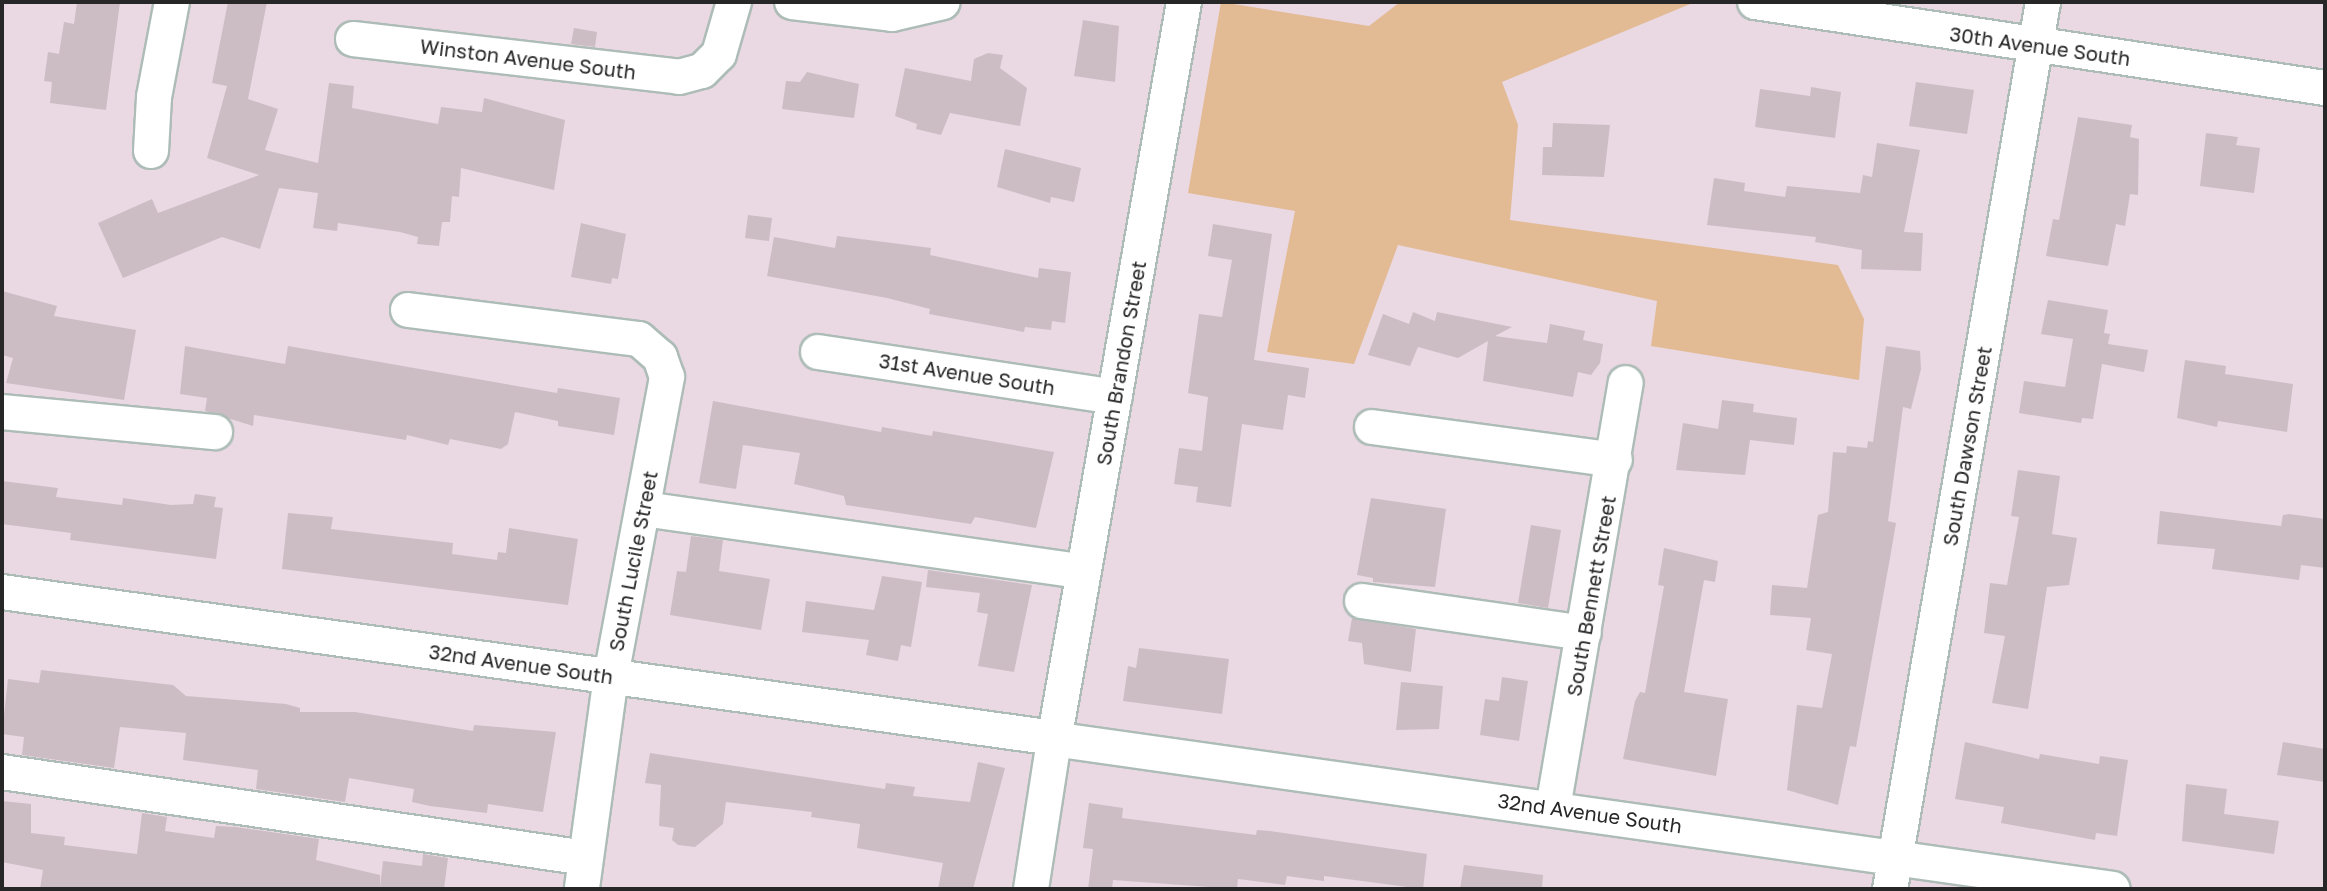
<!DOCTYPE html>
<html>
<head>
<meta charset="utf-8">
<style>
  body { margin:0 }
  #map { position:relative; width:2327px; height:891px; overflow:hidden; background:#ead8e3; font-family:"Golos Text",sans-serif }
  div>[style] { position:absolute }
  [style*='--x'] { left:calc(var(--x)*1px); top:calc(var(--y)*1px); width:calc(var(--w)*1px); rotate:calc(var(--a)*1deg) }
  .green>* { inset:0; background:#e2bb94 }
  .building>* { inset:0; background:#ccbdc5 }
  .roads { filter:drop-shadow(2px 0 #adbcb6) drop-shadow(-2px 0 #adbcb6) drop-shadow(0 2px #adbcb6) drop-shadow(0 -2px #adbcb6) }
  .minor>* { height:34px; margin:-17px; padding:0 17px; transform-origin:17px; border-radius:17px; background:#fff }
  span { translate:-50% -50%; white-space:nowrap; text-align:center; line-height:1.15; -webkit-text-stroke:6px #fff; paint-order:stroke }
  .street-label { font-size:20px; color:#272727 }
  .frame { position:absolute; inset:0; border:4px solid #272727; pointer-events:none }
</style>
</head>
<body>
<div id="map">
  <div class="green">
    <i style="clip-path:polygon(1221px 2px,1369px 26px,1400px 2px,1695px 2px,1502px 82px,1518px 125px,1510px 220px,1838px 265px,1864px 319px,1859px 380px,1651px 346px,1657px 301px,1398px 245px,1354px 364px,1267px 352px,1295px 211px,1188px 193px)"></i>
  </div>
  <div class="building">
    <i style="clip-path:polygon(77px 2px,120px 2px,106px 110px,50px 103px,52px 82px,44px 81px,48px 52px,59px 54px,64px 22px,74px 24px)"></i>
    <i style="clip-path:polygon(228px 2px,267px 2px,248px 99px,278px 109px,265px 150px,318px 163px,329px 83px,354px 86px,352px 108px,438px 124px,441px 107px,482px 112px,484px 98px,565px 120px,554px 190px,461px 168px,459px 197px,452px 196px,450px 222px,442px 222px,439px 246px,417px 244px,418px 237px,400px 232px,338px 223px,337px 231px,313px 228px,318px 193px,279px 188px,260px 249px,222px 237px,123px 278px,98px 223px,152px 199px,158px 213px,259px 175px,207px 158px,227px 86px,212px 83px)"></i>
    <i style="clip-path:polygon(1083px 20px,1119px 26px,1115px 82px,1074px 76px)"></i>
    <i style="clip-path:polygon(574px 28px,597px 32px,595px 47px,571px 44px)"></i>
    <i style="clip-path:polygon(988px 53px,1003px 55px,1000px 68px,1027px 88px,1020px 126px,950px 113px,941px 135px,916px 129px,917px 124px,895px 116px,905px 68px,971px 81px,974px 59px)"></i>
    <i style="clip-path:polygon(807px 72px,859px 84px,854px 118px,782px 109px,786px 81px,800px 82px)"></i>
    <i style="clip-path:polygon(1916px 82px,1974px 90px,1967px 134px,1909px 126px)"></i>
    <i style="clip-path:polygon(1811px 87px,1841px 92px,1835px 138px,1755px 127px,1760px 89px,1810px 96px)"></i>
    <i style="clip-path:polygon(2078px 117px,2132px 125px,2130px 137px,2139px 139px,2138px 195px,2130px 194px,2125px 226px,2116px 224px,2108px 266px,2046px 256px,2053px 219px,2059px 220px)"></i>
    <i style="clip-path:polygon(1553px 123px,1610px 125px,1604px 177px,1542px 175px,1543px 147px,1552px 147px)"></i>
    <i style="clip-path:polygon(2206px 133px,2238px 137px,2236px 145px,2260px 148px,2254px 193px,2200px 186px)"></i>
    <i style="clip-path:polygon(1877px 143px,1920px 150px,1904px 232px,1923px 233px,1921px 271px,1861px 269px,1862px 250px,1815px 242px,1816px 237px,1707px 225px,1714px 178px,1745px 183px,1744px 191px,1785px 197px,1787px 186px,1860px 193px,1863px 175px,1872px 177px)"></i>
    <i style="clip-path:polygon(1005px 149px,1081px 168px,1074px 202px,1051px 197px,1050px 203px,997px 187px)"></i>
    <i style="clip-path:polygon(748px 215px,772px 218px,769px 241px,745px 238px)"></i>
    <i style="clip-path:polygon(581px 223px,626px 234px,618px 279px,612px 278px,611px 284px,571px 277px)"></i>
    <i style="clip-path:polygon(1213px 224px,1272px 234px,1254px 360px,1309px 368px,1305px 398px,1288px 395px,1283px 430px,1242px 424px,1231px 507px,1196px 502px,1198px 487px,1174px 484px,1179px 448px,1202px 451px,1208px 397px,1188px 393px,1199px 314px,1222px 317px,1232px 260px,1208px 256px)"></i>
    <i style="clip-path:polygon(837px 236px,931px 248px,930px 255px,1038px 278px,1039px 268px,1071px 272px,1065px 323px,1052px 321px,1051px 330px,1025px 327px,1024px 332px,929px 314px,930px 309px,887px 298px,767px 276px,774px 237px,835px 248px)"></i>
    <i style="clip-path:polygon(2px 291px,57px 306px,54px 316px,136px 330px,124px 400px,6px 383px,13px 358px,2px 355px)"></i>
    <i style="clip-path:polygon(2048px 300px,2108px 310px,2104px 333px,2110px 334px,2108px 344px,2148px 350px,2144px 372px,2102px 364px,2093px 419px,2082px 418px,2081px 423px,2019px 413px,2024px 381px,2065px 387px,2073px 339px,2041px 334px)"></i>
    <i style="clip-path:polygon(1413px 312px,1435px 321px,1437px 312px,1512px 327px,1495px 336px,1547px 343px,1550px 324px,1585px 331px,1583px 340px,1603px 344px,1600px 363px,1591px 375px,1578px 372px,1573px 397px,1483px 381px,1488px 341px,1458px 358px,1418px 347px,1410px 366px,1368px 355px,1383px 314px,1409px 324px)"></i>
    <i style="clip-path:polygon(185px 346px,285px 364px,288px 346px,557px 393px,558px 388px,620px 398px,614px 435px,558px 426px,558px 421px,515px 412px,508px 444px,501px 449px,450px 439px,448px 445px,407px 435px,406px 440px,254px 415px,253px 426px,205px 411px,207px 398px,180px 394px)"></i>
    <i style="clip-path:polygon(1886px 346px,1920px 351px,1921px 369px,1911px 409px,1903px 407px,1888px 521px,1896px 523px,1890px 558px,1856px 747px,1850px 746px,1838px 805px,1787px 790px,1797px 705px,1822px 708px,1832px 654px,1806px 650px,1811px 618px,1770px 615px,1772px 585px,1807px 588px,1818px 515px,1828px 512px,1833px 452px,1846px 453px,1847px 446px,1867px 448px,1868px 441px,1873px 442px)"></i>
    <i style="clip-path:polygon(2185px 360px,2226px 366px,2225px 374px,2293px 384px,2287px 432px,2218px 421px,2217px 427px,2177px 418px)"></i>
    <i style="clip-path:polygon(1722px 400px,1754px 404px,1753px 412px,1797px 418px,1794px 445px,1750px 440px,1745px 475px,1676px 470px,1683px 423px,1718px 429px)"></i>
    <i style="clip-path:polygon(713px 401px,881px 432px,882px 427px,932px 436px,933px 431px,1054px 452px,1036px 528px,975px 517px,971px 524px,846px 505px,844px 496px,794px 484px,800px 453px,743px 445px,736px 489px,699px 483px)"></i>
    <i style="clip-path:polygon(2018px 470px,2060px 476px,2052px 534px,2077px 538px,2069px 585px,2047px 587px,2028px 709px,1992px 703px,2005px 636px,1984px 633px,1990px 583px,2007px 585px,2019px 517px,2011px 516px)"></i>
    <i style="clip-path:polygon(2px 481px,58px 488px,56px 497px,122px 505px,123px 498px,171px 505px,193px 504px,195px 494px,216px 497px,214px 507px,223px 508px,216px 559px,70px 540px,71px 533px,2px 524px)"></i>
    <i style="clip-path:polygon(1371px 498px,1446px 509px,1435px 587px,1373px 582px,1373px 578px,1357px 575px)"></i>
    <i style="clip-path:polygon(2160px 511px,2281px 526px,2283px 515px,2289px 514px,2325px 519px,2325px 568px,2301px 565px,2299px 580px,2212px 569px,2215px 549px,2157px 544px)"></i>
    <i style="clip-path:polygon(288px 513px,333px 517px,331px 529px,453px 543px,452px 554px,497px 560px,498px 552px,506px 553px,509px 528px,578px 539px,568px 605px,282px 569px)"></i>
    <i style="clip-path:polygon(1531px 525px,1561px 530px,1548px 608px,1518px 603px)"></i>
    <i style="clip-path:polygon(691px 536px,723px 540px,719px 571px,770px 579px,761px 630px,670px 615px,677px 571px,686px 572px)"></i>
    <i style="clip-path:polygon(1664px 548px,1718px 561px,1715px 582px,1704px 580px,1684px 692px,1728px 699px,1716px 776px,1623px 759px,1635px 701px,1640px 692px,1645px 693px,1664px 586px,1658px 585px)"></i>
    <i style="clip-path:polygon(928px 570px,1032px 585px,1014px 672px,978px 666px,988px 614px,977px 612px,980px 593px,926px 587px)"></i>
    <i style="clip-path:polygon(882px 576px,922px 582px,911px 647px,901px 645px,898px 661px,866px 655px,869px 640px,802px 632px,806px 601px,874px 610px)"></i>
    <i style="clip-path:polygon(1352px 618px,1416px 629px,1411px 672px,1364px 664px,1362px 643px,1348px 641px)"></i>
    <i style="clip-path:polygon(1139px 648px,1229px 659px,1222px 714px,1123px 701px,1128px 666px,1136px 668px)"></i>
    <i style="clip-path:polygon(41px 670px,173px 685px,186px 696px,286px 704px,300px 708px,300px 712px,355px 712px,473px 731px,474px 725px,556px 732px,543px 812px,488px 804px,487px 813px,430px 806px,412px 802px,414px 789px,349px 778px,345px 802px,256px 789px,258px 770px,183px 760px,186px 733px,120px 727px,114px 768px,22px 755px,24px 737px,2px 734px,8px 679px,39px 683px)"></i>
    <i style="clip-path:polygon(1502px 677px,1528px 681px,1519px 741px,1480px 735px,1485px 699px,1499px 701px)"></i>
    <i style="clip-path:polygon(1401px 682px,1443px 686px,1439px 729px,1396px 730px)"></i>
    <i style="clip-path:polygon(1965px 742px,2039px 759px,2040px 754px,2099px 764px,2100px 756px,2128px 760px,2117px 836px,2096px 833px,2095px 840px,2001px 823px,2004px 807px,1955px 799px)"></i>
    <i style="clip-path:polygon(2283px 742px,2325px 749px,2325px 782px,2277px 775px)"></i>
    <i style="clip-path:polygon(650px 753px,885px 789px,886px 783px,915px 787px,913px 796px,970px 802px,978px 762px,1005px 768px,973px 889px,938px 889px,943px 863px,857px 848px,860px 824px,811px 817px,812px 812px,726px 802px,723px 824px,695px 847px,678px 845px,672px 840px,674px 828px,659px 826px,661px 785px,645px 783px)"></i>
    <i style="clip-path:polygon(2186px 784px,2227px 789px,2224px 814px,2279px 821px,2274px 854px,2182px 841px)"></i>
    <i style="clip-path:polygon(2px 801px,31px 804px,31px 833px,65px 837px,64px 845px,137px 854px,142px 813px,167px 817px,165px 831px,214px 838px,216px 826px,236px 827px,319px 839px,316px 860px,380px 875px,380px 887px,383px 861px,422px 866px,423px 854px,448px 858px,444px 889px,40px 889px,43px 870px,2px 862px)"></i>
    <i style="clip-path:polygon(1089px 803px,1123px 808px,1122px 818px,1256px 835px,1257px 830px,1270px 831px,1427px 854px,1423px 889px,1324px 876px,1324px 881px,1287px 876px,1285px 885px,1238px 879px,1237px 889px,1113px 880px,1112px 889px,1088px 889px,1093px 849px,1083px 848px)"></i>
    <i style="clip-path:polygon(1464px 865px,1543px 875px,1542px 889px,1460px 889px)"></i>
  </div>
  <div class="roads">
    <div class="minor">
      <i style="--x:792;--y:2;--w:101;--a:6.8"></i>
      <i style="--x:892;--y:14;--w:52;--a:-13.2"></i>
      <i style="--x:1755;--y:2;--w:576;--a:8.58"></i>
      <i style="--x:353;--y:39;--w:328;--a:6.6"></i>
      <i style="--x:679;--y:77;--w:24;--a:-15"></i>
      <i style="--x:702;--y:71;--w:24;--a:-45"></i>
      <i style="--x:719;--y:54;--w:54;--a:-73.9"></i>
      <i style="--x:151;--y:151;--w:54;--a:-86.8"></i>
      <i style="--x:154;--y:97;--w:97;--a:-79.3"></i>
      <i style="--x:408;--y:310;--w:233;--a:7.2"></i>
      <i style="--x:639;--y:339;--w:28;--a:41"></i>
      <i style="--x:660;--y:357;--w:21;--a:71"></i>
      <i style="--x:667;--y:377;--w:304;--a:100.6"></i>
      <i style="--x:611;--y:676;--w:215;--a:97.8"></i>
      <i style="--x:818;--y:352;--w:300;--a:8.6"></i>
      <i style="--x:2;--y:412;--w:214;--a:5.4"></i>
      <i style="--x:1372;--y:427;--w:245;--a:7.7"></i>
      <i style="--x:644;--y:509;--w:444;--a:8.1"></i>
      <i style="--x:2;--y:592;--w:1048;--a:7.9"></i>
      <i style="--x:1362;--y:601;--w:224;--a:8.2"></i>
      <i style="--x:1057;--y:724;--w:733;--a:-80.02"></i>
      <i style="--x:1067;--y:741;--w:1056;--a:8.05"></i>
      <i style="--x:2;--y:772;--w:590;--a:8.38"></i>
      <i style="--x:1553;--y:808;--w:431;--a:-80.3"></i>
      <i style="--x:1031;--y:889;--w:138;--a:-81.2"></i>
      <i style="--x:1890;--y:889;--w:900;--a:-80.21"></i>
    </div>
  </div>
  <div class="street-label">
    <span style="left:2040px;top:46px;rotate:8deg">30th Avenue South</span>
    <span style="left:528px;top:59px;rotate:7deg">Winston Avenue South</span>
    <span style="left:1121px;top:363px;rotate:-80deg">South Brandon Street</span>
    <span style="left:967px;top:374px;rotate:9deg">31st Avenue South</span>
    <span style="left:1967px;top:446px;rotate:-80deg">South Dawson Street</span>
    <span style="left:633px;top:561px;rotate:-79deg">South Lucile Street</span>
    <span style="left:1591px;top:596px;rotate:-80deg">South Bennett Street</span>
    <span style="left:521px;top:664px;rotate:8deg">32nd Avenue South</span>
    <span style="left:1590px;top:813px;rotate:8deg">32nd Avenue South</span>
  </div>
  <div class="frame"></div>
</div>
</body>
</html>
